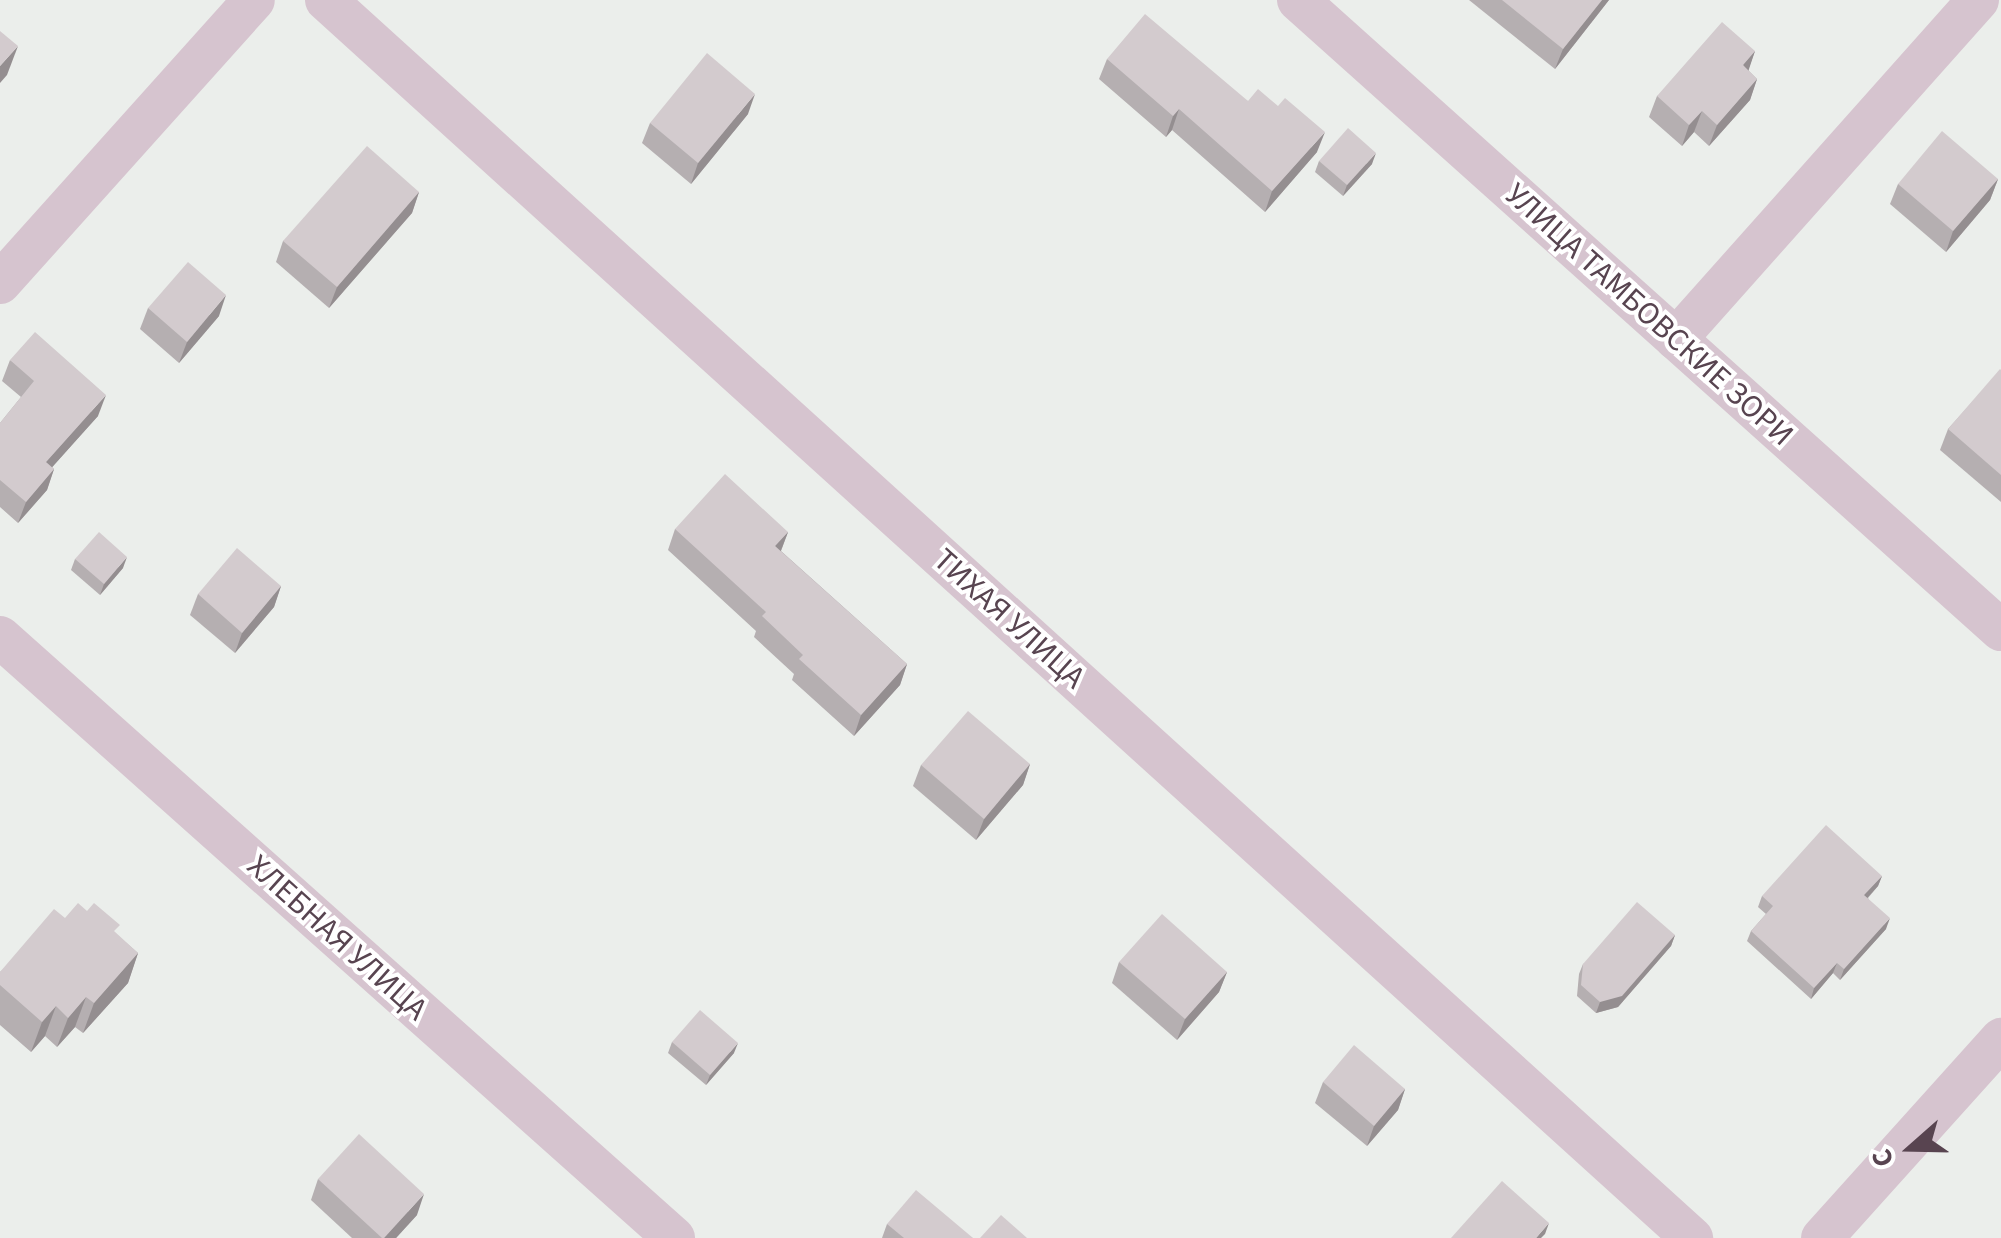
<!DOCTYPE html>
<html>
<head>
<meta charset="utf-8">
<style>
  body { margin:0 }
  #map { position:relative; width:2001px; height:1238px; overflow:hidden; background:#ebeeeb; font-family:"Source Sans 3",sans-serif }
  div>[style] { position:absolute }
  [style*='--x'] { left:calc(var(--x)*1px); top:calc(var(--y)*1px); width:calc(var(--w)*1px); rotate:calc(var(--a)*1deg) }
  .minor>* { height:42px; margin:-21px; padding:0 21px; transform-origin:21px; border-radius:21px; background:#d6c4cf }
  .wall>* { inset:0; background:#b5afb1 }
  .shaded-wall>* { inset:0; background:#948e90 }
  .building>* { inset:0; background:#d3cbce }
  span { translate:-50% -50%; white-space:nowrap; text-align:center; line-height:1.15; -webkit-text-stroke:8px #fff; paint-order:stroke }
  .street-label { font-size:32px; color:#584450 }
  .north { position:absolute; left:1861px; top:1098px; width:100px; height:100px; -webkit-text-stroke:8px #fff; paint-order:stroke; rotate:250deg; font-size:28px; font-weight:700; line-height:40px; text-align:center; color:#584450 }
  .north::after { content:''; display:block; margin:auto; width:35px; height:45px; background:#584450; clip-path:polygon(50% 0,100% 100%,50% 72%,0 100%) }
</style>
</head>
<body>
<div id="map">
  <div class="minor">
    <i style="--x:326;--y:0;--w:1844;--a:42.19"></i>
    <i style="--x:1298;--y:0;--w:944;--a:41.87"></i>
    <i style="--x:0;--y:283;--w:380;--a:-48.1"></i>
    <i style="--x:1676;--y:339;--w:454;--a:-48.3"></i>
    <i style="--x:0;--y:637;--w:903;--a:41.72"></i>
    <i style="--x:1822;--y:1238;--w:268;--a:-48"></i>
  </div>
  <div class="wall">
    <i style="clip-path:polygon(1469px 0,1609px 0,1555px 69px)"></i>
    <i style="clip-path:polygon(1755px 51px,1748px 70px,1757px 79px,1750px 100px,1709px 146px,1694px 132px,1682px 146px,1649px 117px,1657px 96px)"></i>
    <i style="clip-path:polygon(1107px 59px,1248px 101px,1317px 152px,1265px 212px,1172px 130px,1166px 137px,1099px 79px)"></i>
    <i style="clip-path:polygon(748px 114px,691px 184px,642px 143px,650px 123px)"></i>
    <i style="clip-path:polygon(1319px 161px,1372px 164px,1343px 196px,1315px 172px)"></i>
    <i style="clip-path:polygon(1998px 179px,1990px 200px,1946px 252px,1890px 204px,1898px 184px)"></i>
    <i style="clip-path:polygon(419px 192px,412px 213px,329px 308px,276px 262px,283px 241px)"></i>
    <i style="clip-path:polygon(148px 308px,219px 316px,179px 363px,140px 329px)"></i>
    <i style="clip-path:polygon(10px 360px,98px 416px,52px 467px,54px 469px,47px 490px,18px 523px,0 507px,0 423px,21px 397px,2px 381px)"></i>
    <i style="clip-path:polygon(2001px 370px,2001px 502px,1940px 450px,1948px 429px)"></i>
    <i style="clip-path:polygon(675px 529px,788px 532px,781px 551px,907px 664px,900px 685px,854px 736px,792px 680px,794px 674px,754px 637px,756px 631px,668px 550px)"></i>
    <i style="clip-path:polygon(75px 559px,123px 568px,100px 595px,71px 570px)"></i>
    <i style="clip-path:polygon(281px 586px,274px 607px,235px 653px,190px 615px,198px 594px)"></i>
    <i style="clip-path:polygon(1030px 764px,1023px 785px,976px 840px,913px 786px,921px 765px)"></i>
    <i style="clip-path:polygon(1882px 876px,1878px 886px,1868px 898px,1886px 929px,1840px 980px,1833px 973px,1811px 999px,1747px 941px,1751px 931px,1766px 914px,1758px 907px,1762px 896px)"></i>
    <i style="clip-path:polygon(65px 918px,116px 934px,138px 953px,128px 983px,83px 1033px,75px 1027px,57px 1047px,45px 1036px,31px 1052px,0 1025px,0 972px)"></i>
    <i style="clip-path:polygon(1675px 935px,1671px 946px,1618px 1007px,1596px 1013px,1577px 996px,1579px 974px,1583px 964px)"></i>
    <i style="clip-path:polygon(1119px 962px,1227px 972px,1219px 992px,1177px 1040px,1112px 983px)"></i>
    <i style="clip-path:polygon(672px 1042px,734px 1053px,706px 1085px,668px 1053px)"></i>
    <i style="clip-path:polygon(1323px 1082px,1405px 1089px,1398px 1110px,1367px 1146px,1315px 1103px)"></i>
    <i style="clip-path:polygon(318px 1179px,417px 1215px,396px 1238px,352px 1238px,311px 1200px)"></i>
    <i style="clip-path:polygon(887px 1224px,973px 1238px,882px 1238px)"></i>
  </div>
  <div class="shaded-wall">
    <i style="clip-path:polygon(1602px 0,1609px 0,1555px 69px,1563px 49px)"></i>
    <i style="clip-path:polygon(18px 46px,7px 75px,0 83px,0 66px)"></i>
    <i style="clip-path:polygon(1755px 51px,1748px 72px,1743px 65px)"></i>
    <i style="clip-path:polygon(1757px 79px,1750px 100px,1709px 146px,1717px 125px)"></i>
    <i style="clip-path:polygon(755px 94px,748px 114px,691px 184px,698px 163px)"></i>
    <i style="clip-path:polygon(1179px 109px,1172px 130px,1166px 137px,1173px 116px)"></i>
    <i style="clip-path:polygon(1702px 111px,1694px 132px,1682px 146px,1689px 125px)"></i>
    <i style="clip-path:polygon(1325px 132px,1317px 152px,1265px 212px,1272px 191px)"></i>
    <i style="clip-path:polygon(1376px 153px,1372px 164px,1343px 196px,1347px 185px)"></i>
    <i style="clip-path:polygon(1998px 179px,1990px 200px,1946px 252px,1953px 231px)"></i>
    <i style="clip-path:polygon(419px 192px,412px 213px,329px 308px,337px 287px)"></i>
    <i style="clip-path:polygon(226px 295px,219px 316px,179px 363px,187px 342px)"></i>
    <i style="clip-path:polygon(106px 395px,98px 416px,38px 483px,46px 462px)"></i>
    <i style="clip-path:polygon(54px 469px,47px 490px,18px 523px,26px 502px)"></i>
    <i style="clip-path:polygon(788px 532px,780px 553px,775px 546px)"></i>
    <i style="clip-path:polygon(127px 557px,123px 568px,100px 595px,104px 584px)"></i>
    <i style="clip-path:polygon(281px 586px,274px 607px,235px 653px,242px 633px)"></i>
    <i style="clip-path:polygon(907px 664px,900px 685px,854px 736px,861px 715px)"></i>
    <i style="clip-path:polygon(1030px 764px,1023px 785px,976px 840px,984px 819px)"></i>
    <i style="clip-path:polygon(1882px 876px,1878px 886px,1860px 906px,1864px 895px)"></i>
    <i style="clip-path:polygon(1890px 918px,1886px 929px,1840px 980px,1844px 969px)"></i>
    <i style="clip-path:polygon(1675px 935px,1671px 946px,1618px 1007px,1596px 1013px,1600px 1002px)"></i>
    <i style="clip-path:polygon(138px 953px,128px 983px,83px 1033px,94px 1003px)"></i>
    <i style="clip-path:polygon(1837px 963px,1833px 973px,1811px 999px,1814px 988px)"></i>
    <i style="clip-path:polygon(1227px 972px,1219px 992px,1177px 1040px,1185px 1019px)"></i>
    <i style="clip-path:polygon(86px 997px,75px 1027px,57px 1047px,68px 1018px)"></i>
    <i style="clip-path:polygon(56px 1006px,45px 1036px,31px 1052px,42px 1022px)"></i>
    <i style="clip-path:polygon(738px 1043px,734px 1053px,706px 1085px,710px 1075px)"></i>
    <i style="clip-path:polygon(1405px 1089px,1398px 1110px,1367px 1146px,1374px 1126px)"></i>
    <i style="clip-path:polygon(424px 1194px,417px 1215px,396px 1238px,384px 1238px)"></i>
    <i style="clip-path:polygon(1549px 1223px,1545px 1234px,1541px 1238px,1536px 1238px)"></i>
  </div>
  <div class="building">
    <i style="clip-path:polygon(1502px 0,1602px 0,1563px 49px)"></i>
    <i style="clip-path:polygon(1145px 14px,1248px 101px,1258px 89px,1278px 106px,1285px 98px,1325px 132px,1272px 191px,1179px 109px,1173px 116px,1107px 59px)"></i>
    <i style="clip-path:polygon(1722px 22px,1755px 51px,1743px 65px,1757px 79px,1717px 125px,1702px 111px,1689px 125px,1657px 96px)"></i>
    <i style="clip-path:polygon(0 31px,18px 46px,0 66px)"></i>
    <i style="clip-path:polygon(707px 53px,755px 94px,698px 163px,650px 123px)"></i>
    <i style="clip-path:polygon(1348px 128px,1376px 153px,1347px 185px,1319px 161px)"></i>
    <i style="clip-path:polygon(1942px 131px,1998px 179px,1953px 231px,1898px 184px)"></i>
    <i style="clip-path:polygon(367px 146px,419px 192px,337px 287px,283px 241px)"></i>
    <i style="clip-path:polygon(188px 262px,226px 295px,187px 342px,148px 308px)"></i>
    <i style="clip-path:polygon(35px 332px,106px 395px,46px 462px,54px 469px,26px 502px,0 480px,0 423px,34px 381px,10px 360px)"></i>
    <i style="clip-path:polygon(2000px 369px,2001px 370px,2001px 475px,1948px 429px)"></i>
    <i style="clip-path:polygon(725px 474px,788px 532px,775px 546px,907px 664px,861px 715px,799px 659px,803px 655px,762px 616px,766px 612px,675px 529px)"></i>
    <i style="clip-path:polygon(99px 532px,127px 557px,104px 584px,75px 559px)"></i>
    <i style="clip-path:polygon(237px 548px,281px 586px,242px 633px,198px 594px)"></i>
    <i style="clip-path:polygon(968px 711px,1030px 764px,984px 819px,921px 765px)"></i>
    <i style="clip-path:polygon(1826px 825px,1882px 876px,1864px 895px,1890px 918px,1844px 969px,1837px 963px,1814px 988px,1751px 931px,1773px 906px,1762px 896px)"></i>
    <i style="clip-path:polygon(1637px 902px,1675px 935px,1622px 996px,1600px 1002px,1581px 985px,1583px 964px)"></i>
    <i style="clip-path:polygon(78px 903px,87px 911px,94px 903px,120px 925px,114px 931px,138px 953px,94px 1003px,86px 997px,68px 1018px,56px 1006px,42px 1022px,0 985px,0 972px,54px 909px,65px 918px)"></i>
    <i style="clip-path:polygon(1162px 914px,1227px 972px,1185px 1019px,1119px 962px)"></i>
    <i style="clip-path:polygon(700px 1010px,738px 1043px,710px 1075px,672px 1042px)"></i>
    <i style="clip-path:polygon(1354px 1045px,1405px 1089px,1374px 1126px,1323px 1082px)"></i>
    <i style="clip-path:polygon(359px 1134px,424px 1194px,384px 1238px,382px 1238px,318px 1179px)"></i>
    <i style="clip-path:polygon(1502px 1181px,1549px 1223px,1536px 1238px,1451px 1238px)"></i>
    <i style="clip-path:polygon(916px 1190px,973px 1238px,904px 1238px,887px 1224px)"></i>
    <i style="clip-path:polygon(1001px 1215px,1027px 1238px,980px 1238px)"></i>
  </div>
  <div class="street-label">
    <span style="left:1649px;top:315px;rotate:42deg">УЛИЦА ТАМБОВСКИЕ ЗОРИ</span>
    <span style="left:1009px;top:619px;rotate:42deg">ТИХАЯ УЛИЦА</span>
    <span style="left:337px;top:938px;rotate:42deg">ХЛЕБНАЯ УЛИЦА</span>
  </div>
  <div class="north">С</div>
</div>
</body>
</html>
